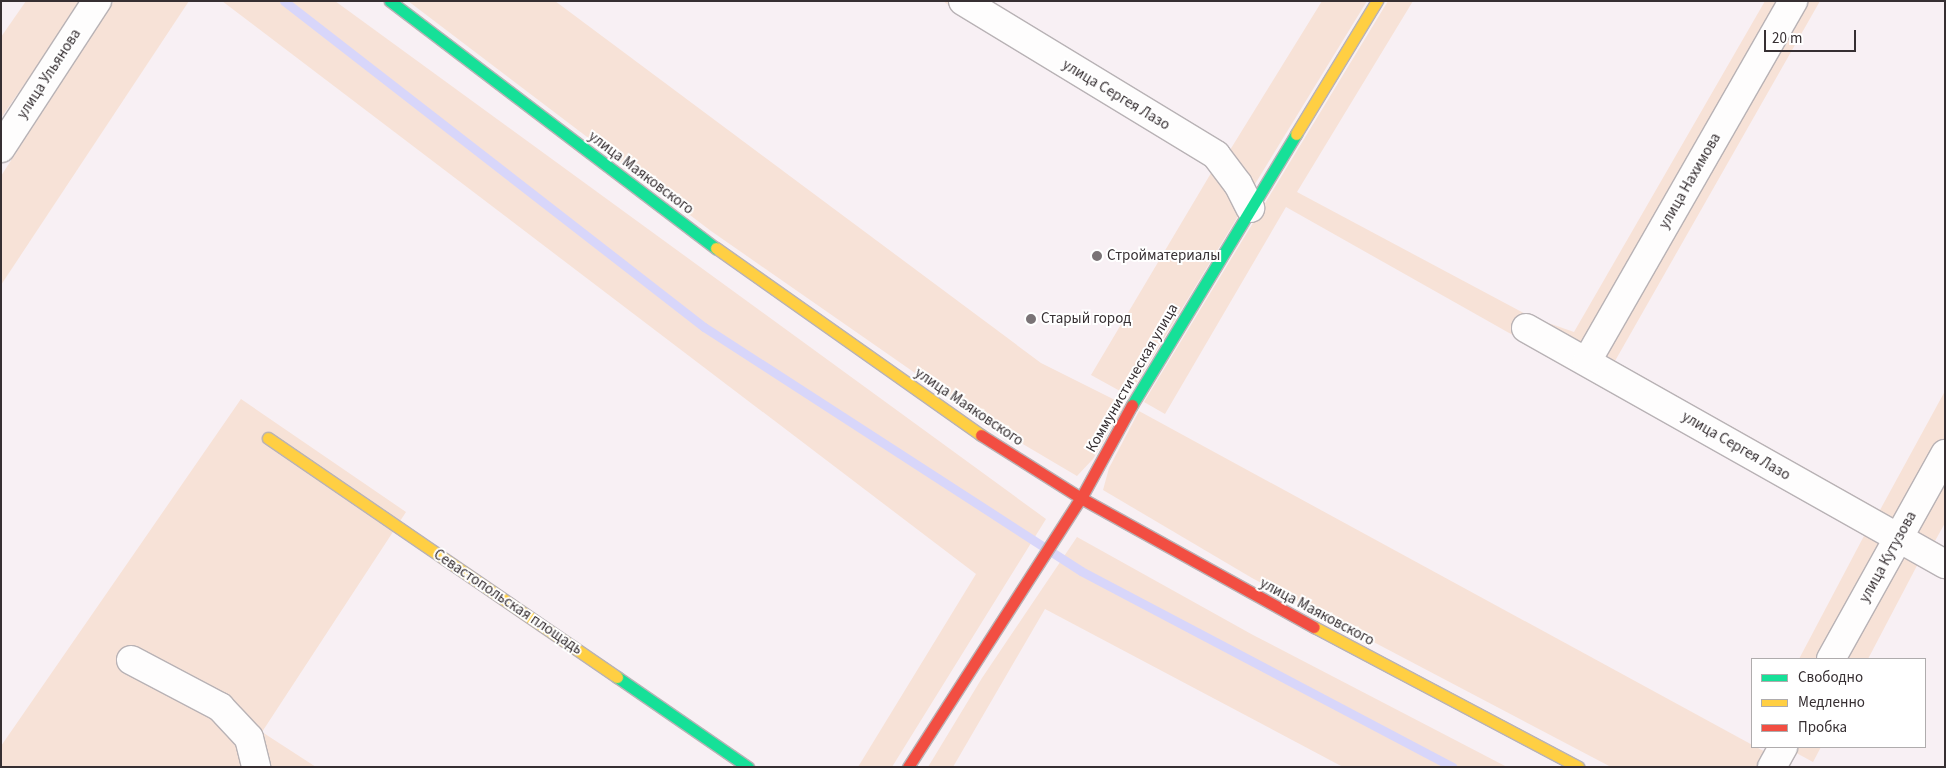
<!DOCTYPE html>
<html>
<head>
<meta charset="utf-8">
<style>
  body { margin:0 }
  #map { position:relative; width:1946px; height:768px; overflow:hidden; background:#f8f0f4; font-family:"Source Sans 3",sans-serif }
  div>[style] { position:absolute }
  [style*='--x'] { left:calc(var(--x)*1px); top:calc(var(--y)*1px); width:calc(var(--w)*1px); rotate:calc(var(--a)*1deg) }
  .green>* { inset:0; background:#f7e2d7 }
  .stream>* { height:9px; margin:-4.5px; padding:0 4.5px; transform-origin:4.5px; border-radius:4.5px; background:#d8d6fa }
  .roads { filter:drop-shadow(1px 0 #b8b2b5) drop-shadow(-1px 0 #b8b2b5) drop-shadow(0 1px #b8b2b5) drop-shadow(0 -1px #b8b2b5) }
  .street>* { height:28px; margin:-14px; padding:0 14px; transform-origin:14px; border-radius:14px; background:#fefdfd }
  .fast>* { height:11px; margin:-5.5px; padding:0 5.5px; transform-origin:5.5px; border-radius:5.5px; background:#16e098 }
  .slow>* { height:11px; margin:-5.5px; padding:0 5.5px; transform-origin:5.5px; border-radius:5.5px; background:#ffcf43 }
  .jam>* { height:11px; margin:-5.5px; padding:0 5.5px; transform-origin:5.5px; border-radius:5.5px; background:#f24e42 }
  .dots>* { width:14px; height:14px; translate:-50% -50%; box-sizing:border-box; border:2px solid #fff; border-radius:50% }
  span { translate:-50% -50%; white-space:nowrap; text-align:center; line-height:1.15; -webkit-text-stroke:4px #fff; paint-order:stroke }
  .street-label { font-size:15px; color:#362f32 }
  .poi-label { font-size:15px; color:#362f32 }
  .left { translate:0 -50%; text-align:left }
  .frame { position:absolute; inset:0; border:2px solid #362f32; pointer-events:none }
  .legend { position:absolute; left:1751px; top:658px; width:175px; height:90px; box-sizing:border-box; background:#fff; border:1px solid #afacad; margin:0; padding:6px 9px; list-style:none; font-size:15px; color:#362f32 }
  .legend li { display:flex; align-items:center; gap:10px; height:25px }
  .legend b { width:25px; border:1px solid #afacad }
  .scale { position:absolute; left:1764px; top:30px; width:92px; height:22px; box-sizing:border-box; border:2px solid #362f32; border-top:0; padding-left:6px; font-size:15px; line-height:18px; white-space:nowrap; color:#362f32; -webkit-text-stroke:4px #fff; paint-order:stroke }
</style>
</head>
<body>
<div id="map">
  <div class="green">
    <i style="clip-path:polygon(26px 1px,82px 1px,1px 118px,1px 37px)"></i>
    <i style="clip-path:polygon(114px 1px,189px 1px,1px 285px,1px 176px)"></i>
    <i style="clip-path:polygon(222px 1px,335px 1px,1046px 519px,892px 767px,858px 767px,976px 574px)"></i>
    <i style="clip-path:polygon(408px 1px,555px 1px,1041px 363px,1125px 405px,1093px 459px,1077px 476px,984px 421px,711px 231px)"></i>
    <i style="clip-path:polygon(943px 1px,954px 1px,1217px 163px,1240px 213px,1129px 396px,1091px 375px,1217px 163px,967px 19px)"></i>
    <i style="clip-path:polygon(1322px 1px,1367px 1px,1252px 189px,1088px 66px,1230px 150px)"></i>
    <i style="clip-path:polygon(1388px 1px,1413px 1px,1297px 192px,1531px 317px,1574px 332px,1765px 1px,1787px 1px,1586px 354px,1886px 540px,1821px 659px,1799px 659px,1865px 534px,1286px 207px,1165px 414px,1144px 402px)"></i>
    <i style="clip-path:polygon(1799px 1px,1820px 1px,1615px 361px,1880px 510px,1945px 391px,1945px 437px,1893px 529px,1595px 358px)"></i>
    <i style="clip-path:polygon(241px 399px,406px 512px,262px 732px,316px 767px,1px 767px,1px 746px)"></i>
    <i style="clip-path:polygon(1139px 411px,1769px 754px,1762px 767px,1611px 767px,1252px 578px,1103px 490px,1109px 468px)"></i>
    <i style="clip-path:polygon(1945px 469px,1945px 523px,1935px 541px,1945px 547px,1945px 557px,1907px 537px)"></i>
    <i style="clip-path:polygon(1077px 537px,1253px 635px,1507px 767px,1343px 767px,1045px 609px,953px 767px,928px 767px,982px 678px)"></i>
    <i style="clip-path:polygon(1901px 547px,1921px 558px,1868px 659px,1839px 659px)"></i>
    <i style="clip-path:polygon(1791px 747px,1821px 747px,1813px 762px,1789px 749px)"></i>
  </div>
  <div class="stream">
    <i style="--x:284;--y:1;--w:532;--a:37.82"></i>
    <i style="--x:704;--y:327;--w:449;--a:32.9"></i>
    <i style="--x:1081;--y:571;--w:420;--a:27.8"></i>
  </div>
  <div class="roads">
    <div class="street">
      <i style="--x:963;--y:1;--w:296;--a:31.3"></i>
      <i style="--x:1216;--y:155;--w:36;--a:53"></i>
      <i style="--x:1238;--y:184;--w:27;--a:63"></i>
      <i style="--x:1;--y:148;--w:176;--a:-56.9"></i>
      <i style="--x:1526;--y:328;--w:481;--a:29.4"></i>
      <i style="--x:1587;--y:361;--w:415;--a:-60.2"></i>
      <i style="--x:1831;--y:659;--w:235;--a:-60.9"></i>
      <i style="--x:131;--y:660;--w:101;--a:27.8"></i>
      <i style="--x:220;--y:707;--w:42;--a:46.9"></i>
      <i style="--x:249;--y:738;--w:30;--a:76"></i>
      <i style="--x:1772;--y:767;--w:23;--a:-61"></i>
    </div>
    <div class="fast">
      <i style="--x:390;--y:1;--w:409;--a:37.2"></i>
      <i style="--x:1132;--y:405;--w:317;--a:-58.8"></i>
      <i style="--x:617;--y:677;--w:159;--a:34.5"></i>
    </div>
    <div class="slow">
      <i style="--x:1296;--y:134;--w:156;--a:-58.7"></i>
      <i style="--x:716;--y:248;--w:324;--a:35.2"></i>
      <i style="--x:268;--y:438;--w:423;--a:34.4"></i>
      <i style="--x:1314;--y:627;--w:299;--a:27.9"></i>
    </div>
    <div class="jam">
      <i style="--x:981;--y:435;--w:118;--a:32.2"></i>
      <i style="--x:1081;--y:498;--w:266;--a:29"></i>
      <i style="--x:908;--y:767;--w:320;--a:-57.3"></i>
      <i style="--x:1081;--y:498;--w:106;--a:-61.3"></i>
    </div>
  </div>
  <div class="dots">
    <i style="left:1097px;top:256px;background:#7a7376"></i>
    <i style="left:1031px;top:319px;background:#7a7376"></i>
  </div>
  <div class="street-label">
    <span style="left:49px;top:74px;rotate:-57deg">улица Ульянова</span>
    <span style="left:1116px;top:95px;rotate:31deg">улица Сергея Лазо</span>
    <span style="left:641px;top:173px;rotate:37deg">улица Маяковского</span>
    <span style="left:1690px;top:181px;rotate:-60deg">улица Нахимова</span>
    <span style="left:1132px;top:378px;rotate:-60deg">Коммунистическая улица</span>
    <span style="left:969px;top:407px;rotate:34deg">улица Маяковского</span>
    <span style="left:1736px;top:446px;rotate:30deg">улица Сергея Лазо</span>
    <span style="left:1888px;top:557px;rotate:-61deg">улица Кутузова</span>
    <span style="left:508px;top:602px;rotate:34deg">Севастопольская площадь</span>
    <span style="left:1317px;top:612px;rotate:28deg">улица Маяковского</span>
  </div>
  <div class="poi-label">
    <span class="left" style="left:1107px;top:256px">Стройматериалы</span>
    <span class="left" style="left:1041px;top:319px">Старый город</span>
  </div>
  <div class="frame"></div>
  <ul class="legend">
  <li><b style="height:6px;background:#16e098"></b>Свободно</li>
  <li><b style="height:6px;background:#ffcf43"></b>Медленно</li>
  <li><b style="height:6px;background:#f24e42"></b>Пробка</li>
  </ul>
  <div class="scale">20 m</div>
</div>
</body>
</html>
